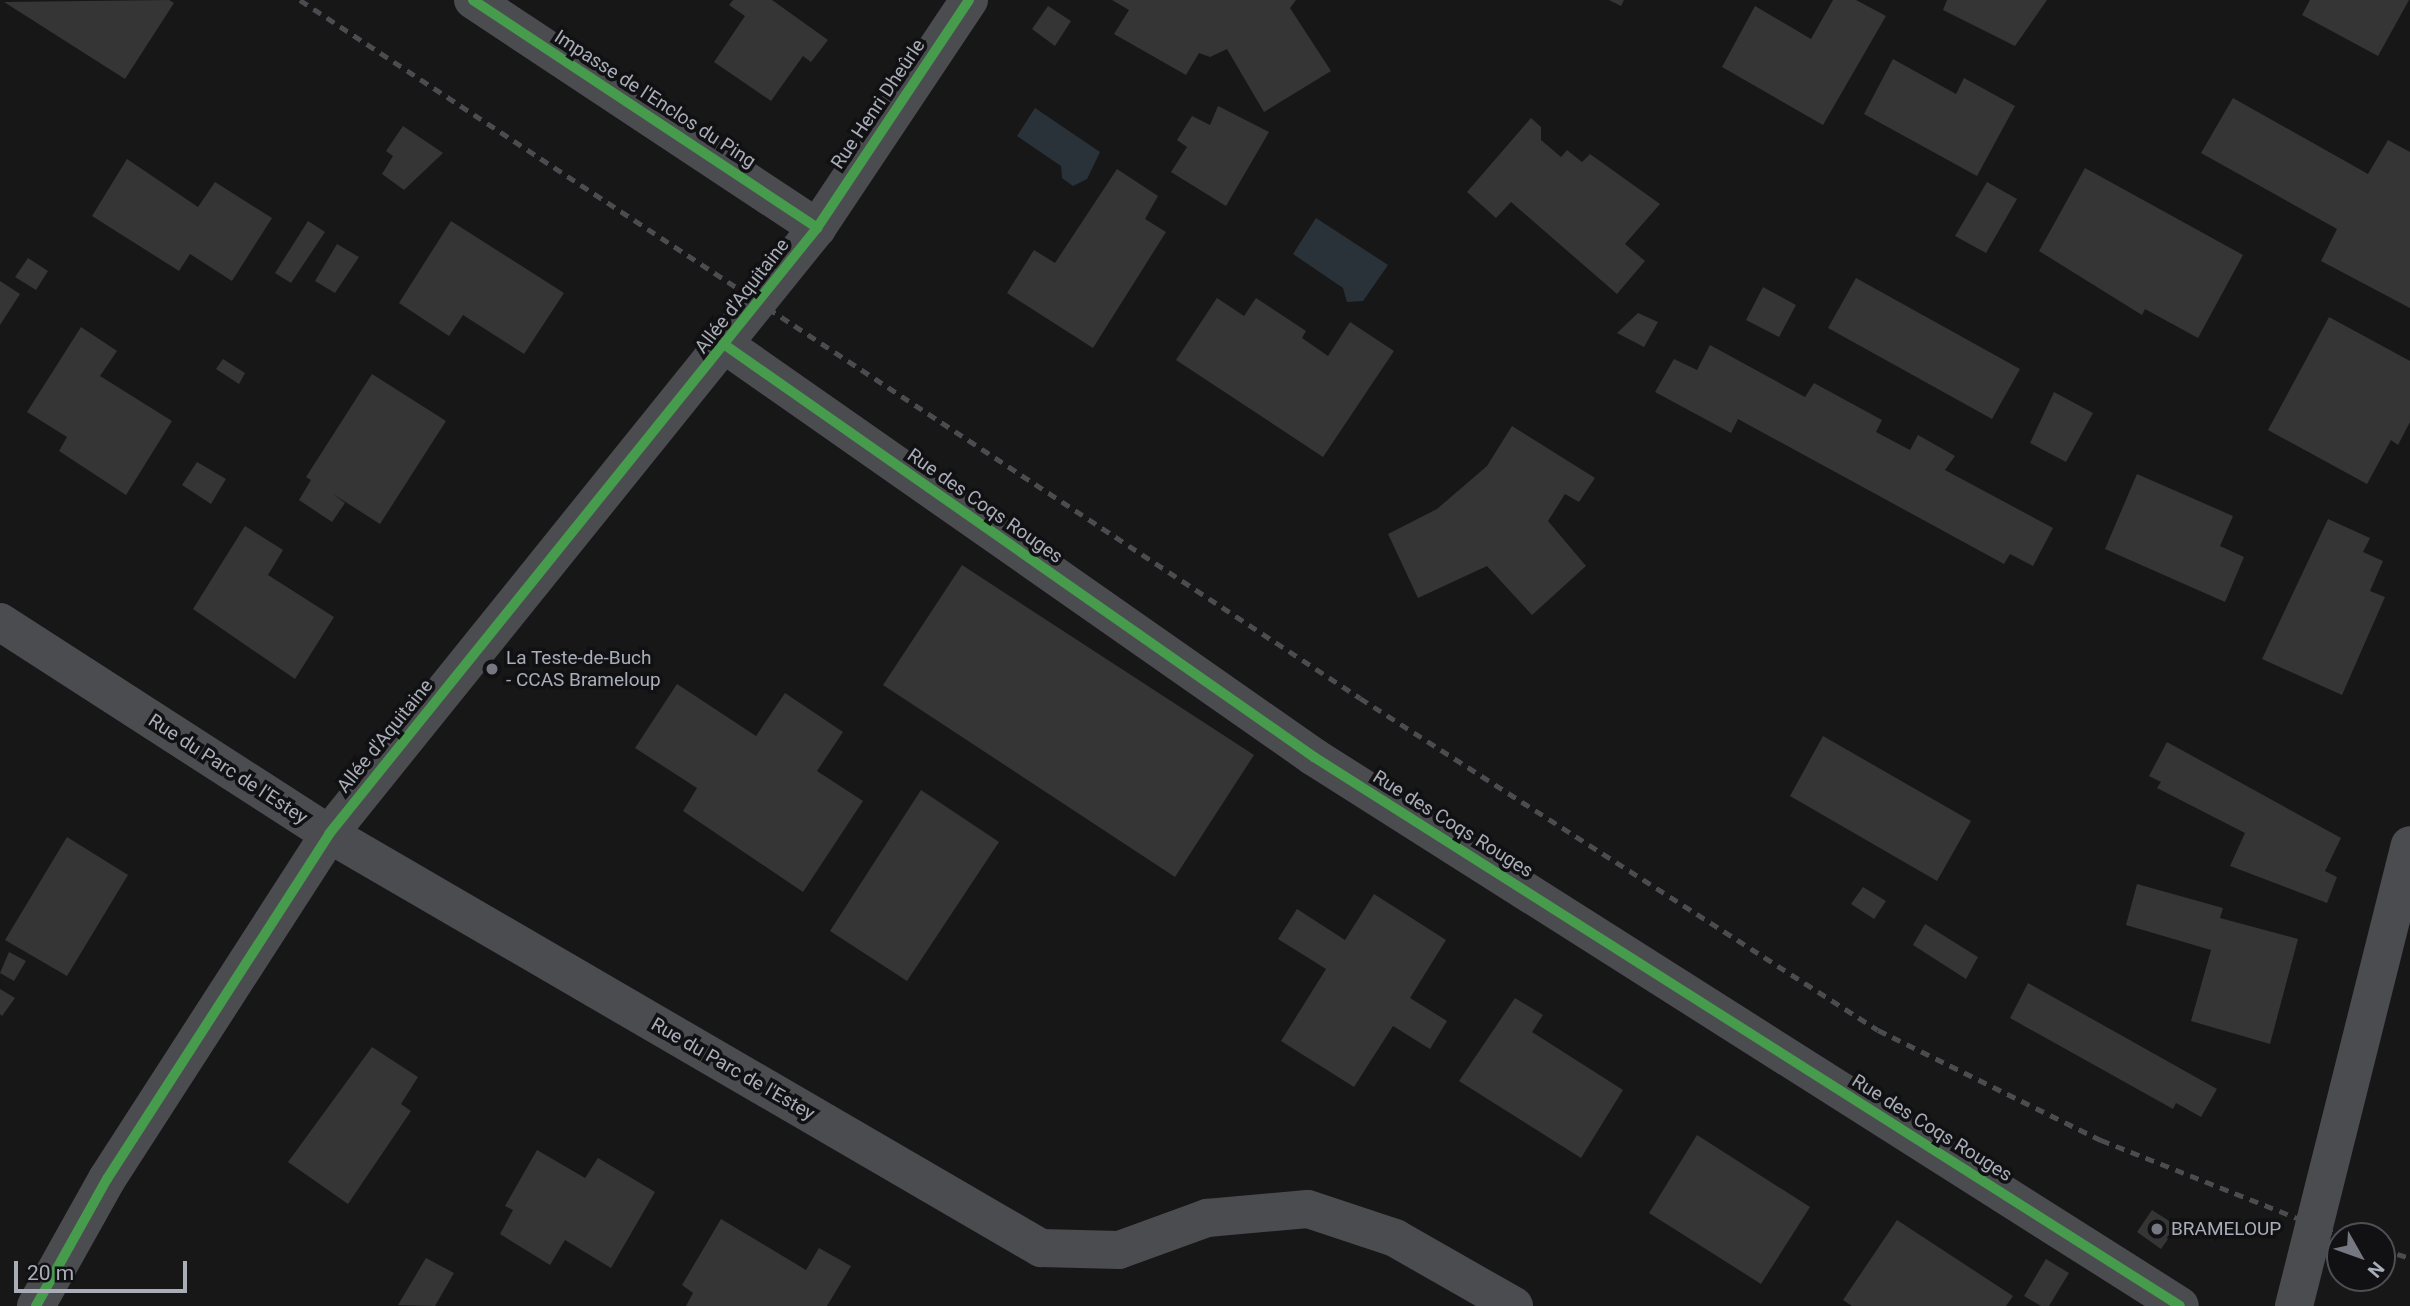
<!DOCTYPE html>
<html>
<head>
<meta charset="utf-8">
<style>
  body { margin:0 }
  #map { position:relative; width:2410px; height:1306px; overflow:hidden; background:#171717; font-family:Roboto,sans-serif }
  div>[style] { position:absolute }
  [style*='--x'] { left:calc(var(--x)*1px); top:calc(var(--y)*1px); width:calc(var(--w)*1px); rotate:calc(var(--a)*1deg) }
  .water>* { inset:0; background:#2a3239 }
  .building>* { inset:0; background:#353536 }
  .minor>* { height:38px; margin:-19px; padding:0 19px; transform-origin:19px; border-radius:19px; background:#4b4c50 }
  .tertiary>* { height:38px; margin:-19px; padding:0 19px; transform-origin:19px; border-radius:19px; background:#4b4c50 }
  .rail>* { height:5px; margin-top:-2.5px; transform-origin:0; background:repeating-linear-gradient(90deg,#4b4c4f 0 9px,transparent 0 16px) }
  .cycleway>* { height:10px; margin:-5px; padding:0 5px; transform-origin:5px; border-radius:5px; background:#469c4c }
  .dots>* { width:19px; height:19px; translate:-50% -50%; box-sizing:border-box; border:4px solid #111113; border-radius:50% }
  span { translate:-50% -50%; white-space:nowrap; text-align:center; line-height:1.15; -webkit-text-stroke:7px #111113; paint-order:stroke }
  .street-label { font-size:19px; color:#a8adb8 }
  .poi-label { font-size:19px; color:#a8adb8 }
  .left { translate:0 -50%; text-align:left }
  .north { position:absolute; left:2326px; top:1222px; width:70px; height:70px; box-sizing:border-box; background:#111113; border:2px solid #4d4f55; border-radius:50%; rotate:130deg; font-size:19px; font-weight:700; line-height:28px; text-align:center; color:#a8adb8 }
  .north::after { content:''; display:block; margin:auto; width:24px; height:32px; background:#757880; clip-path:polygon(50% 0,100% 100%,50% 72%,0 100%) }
  .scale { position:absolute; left:14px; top:1261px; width:173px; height:32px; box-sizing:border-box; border:4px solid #a8adb8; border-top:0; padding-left:9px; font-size:21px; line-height:24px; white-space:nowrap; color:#a8adb8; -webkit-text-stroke:5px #111113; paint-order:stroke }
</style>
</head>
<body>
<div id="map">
  <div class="water">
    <i style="clip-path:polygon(1035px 108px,1100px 152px,1087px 179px,1073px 186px,1062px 178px,1061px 166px,1017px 136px)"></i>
    <i style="clip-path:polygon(1316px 218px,1388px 265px,1363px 301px,1347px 302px,1343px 288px,1293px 254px)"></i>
  </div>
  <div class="building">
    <i style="clip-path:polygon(169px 0,174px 3px,125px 79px,4px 2px)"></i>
    <i style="clip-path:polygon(733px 0,772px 0,828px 40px,811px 62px,803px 56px,771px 101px,714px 62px,745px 16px,729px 5px)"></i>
    <i style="clip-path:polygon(1112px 0,1296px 0,1290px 8px,1331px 71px,1264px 112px,1227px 49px,1210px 57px,1199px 53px,1186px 75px,1114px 34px,1129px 10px)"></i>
    <i style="clip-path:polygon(1609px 0,1624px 0,1621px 6px)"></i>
    <i style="clip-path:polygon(1833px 0,1856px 0,1886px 16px,1823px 125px,1722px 67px,1755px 6px,1811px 39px)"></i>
    <i style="clip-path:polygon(1947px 0,2047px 0,2015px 46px,1943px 10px)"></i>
    <i style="clip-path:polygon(2310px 0,2409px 0,2378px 56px,2302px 15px)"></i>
    <i style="clip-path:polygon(1048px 6px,1071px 21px,1055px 46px,1032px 29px)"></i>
    <i style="clip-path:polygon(1893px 59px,1956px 94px,1964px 78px,2015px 106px,1977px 176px,1864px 114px)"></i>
    <i style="clip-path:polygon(2233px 98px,2368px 174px,2388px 140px,2410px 152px,2410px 308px,2321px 261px,2337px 229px,2201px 153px)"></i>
    <i style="clip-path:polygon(1218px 106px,1269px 132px,1226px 206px,1171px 172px,1187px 147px,1177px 140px,1192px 116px,1210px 125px)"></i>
    <i style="clip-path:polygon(1531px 118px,1541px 127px,1541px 140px,1561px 157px,1567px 150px,1582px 162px,1590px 154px,1660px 204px,1625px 244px,1645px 261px,1617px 294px,1511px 202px,1496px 218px,1467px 192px)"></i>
    <i style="clip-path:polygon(403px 126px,443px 153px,404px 190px,382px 174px,393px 156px,386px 151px)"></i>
    <i style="clip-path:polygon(127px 159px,198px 207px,215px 182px,272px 218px,232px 281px,190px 254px,179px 271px,92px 216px)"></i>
    <i style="clip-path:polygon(2085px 168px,2243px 255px,2198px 338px,2145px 309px,2142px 315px,2039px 251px)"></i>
    <i style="clip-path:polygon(1117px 169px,1158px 196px,1145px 219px,1166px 232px,1093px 348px,1007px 293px,1034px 250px,1055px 263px)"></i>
    <i style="clip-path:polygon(1987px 182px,2017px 199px,1986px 253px,1955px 236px)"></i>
    <i style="clip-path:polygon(308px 221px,325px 232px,291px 283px,275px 273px)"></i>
    <i style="clip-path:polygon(451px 221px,564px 293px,524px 354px,463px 315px,449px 336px,399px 303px)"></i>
    <i style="clip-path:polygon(337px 244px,359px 257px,335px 293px,315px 281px)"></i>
    <i style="clip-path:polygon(28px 258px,48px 271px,36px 290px,15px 277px)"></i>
    <i style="clip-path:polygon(1856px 278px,2020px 369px,1992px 419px,1828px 328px)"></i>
    <i style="clip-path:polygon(0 281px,20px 294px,0 325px)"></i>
    <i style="clip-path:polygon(1763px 287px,1796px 305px,1779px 337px,1746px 320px)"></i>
    <i style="clip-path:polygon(1217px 298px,1244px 316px,1256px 298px,1306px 331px,1302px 338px,1328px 356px,1350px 322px,1394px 351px,1323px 457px,1176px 360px)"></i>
    <i style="clip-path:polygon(1638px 313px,1658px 322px,1644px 347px,1617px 333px)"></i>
    <i style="clip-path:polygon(2329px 317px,2410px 361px,2410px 422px,2398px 445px,2391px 440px,2367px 484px,2268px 430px)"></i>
    <i style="clip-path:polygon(81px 327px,117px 351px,100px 376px,172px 421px,126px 495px,59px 451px,67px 437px,27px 412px)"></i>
    <i style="clip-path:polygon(1710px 345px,1805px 397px,1814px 383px,1882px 420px,1876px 432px,1910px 450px,1918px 435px,1955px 456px,1945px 470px,2053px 528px,2033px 566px,2010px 554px,2004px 564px,1738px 419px,1731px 433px,1655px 392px,1674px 359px,1697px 370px)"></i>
    <i style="clip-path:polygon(223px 359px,245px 373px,239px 384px,216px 369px)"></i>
    <i style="clip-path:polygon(372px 374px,446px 421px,380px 524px,333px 494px,345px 503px,332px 522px,299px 500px,311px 480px,306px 477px)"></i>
    <i style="clip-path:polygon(2054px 392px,2093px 413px,2066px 462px,2030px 443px)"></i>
    <i style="clip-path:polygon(1512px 426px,1595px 478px,1579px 502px,1565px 494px,1548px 521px,1586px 566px,1532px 615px,1487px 566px,1418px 598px,1388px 534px,1437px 509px,1487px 466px)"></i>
    <i style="clip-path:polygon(197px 462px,226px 479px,211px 504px,182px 485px)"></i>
    <i style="clip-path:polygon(2137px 474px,2233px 516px,2220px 546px,2244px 557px,2225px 602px,2105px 549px)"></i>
    <i style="clip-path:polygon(2328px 519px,2370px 538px,2363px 552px,2383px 561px,2370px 591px,2385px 597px,2342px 695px,2262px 659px)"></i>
    <i style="clip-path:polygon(245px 526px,283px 550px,268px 575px,334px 617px,295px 679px,193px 609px)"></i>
    <i style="clip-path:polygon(962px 565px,1254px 755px,1175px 877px,883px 685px)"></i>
    <i style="clip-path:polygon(677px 684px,756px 736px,785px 693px,843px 732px,817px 771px,863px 801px,803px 892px,683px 811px,697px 788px,635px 748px)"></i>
    <i style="clip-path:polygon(1823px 736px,1971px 821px,1937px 881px,1790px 796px)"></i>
    <i style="clip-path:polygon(2167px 742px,2341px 838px,2325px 871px,2337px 877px,2327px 903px,2230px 866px,2245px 833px,2157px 788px,2161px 782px,2149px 776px)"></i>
    <i style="clip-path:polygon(921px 790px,999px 842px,907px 981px,830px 931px)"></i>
    <i style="clip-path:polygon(67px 837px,128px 875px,67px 976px,5px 940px)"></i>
    <i style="clip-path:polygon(2137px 884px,2223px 908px,2220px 918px,2298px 939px,2270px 1044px,2191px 1021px,2211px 950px,2126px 925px)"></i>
    <i style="clip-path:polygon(1863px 887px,1886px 901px,1874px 919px,1851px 904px)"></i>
    <i style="clip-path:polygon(1374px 894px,1446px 940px,1410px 998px,1447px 1021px,1430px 1049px,1393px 1026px,1354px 1087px,1281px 1041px,1326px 969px,1278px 939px,1297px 909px,1345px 940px)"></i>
    <i style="clip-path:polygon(1925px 924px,1978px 957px,1966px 979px,1913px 945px)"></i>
    <i style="clip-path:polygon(9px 952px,26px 961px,14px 981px,0 973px)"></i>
    <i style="clip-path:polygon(2028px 983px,2217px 1089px,2201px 1117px,2176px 1103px,2173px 1109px,2010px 1018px)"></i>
    <i style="clip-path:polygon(0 989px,15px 998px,2px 1016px,0 1014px)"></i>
    <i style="clip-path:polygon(1515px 998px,1543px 1015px,1532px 1032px,1623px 1090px,1581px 1158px,1459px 1081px)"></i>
    <i style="clip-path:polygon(372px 1047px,418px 1077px,401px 1104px,411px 1111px,348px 1204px,288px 1162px)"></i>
    <i style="clip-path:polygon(1697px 1135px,1810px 1207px,1761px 1284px,1649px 1213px)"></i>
    <i style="clip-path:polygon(537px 1150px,585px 1178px,598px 1158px,655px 1192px,611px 1268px,565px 1240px,550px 1265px,500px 1234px,513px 1210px,505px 1206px)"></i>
    <i style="clip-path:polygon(2152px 1210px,2177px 1226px,2161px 1249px,2137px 1232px)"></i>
    <i style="clip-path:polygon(721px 1219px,806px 1270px,819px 1248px,851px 1266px,827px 1306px,686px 1306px,693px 1293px,682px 1285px)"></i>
    <i style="clip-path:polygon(1897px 1220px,2013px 1296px,2006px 1306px,1852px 1306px,1843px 1300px)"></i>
    <i style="clip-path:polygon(426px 1258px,454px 1273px,435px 1306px,398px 1305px)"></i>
    <i style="clip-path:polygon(2046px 1259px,2069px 1273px,2049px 1306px,2041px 1306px,2024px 1296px)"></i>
  </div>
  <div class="minor">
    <i style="--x:473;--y:0;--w:413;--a:33.5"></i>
    <i style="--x:725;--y:345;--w:719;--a:34.97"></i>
    <i style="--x:1314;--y:757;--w:1025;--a:32.37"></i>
    <i style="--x:0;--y:622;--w:391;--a:32.8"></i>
    <i style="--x:329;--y:834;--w:824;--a:30.18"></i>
    <i style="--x:1041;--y:1248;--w:78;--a:1.5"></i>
    <i style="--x:1119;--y:1250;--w:94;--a:-20"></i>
    <i style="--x:1207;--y:1218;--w:101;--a:-5.1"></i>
    <i style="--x:1308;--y:1209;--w:92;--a:18.4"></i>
    <i style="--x:1395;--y:1238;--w:137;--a:29.7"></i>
    <i style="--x:36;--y:1306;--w:145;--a:-60.8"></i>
    <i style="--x:107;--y:1179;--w:410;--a:-57.2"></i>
    <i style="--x:329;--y:834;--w:778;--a:-51.16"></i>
    <i style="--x:817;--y:228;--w:274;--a:-56.3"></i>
  </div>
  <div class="tertiary">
    <i style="--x:2294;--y:1306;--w:475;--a:-75.9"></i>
  </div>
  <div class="rail">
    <i style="--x:300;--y:0;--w:1269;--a:33.36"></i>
    <i style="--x:1360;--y:698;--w:615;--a:32.66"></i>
    <i style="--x:1878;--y:1030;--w:249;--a:26.3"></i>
    <i style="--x:2101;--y:1140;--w:259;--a:21.7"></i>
    <i style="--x:2382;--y:1249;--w:29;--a:18"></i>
  </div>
  <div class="cycleway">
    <i style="--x:473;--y:0;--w:413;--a:33.5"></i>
    <i style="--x:725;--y:345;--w:719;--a:34.97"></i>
    <i style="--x:1314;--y:757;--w:1025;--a:32.37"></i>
    <i style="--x:36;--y:1306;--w:145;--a:-60.8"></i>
    <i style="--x:107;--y:1179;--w:410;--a:-57.2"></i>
    <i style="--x:329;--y:834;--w:778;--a:-51.16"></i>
    <i style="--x:817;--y:228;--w:274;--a:-56.3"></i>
  </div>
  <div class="dots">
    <i style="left:492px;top:669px;background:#757880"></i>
    <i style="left:2157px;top:1229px;background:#757880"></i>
  </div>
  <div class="street-label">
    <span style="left:655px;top:99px;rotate:33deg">Impasse de l'Enclos du Ping</span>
    <span style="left:878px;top:104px;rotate:-56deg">Rue Henri Dheûrle</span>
    <span style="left:742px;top:296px;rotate:-52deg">Allée d'Aquitaine</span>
    <span style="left:985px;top:506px;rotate:35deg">Rue des Coqs Rouges</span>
    <span style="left:385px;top:736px;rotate:-51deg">Allée d'Aquitaine</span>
    <span style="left:228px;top:769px;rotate:33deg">Rue du Parc de l'Estey</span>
    <span style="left:1453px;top:824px;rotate:32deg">Rue des Coqs Rouges</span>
    <span style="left:733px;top:1069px;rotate:30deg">Rue du Parc de l'Estey</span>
    <span style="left:1932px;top:1128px;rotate:32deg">Rue des Coqs Rouges</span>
  </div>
  <div class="poi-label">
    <span class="left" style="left:506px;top:669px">La Teste-de-Buch<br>- CCAS Brameloup</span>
    <span class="left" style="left:2171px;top:1229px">BRAMELOUP</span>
  </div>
  <div class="north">N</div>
  <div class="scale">20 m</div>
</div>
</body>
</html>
